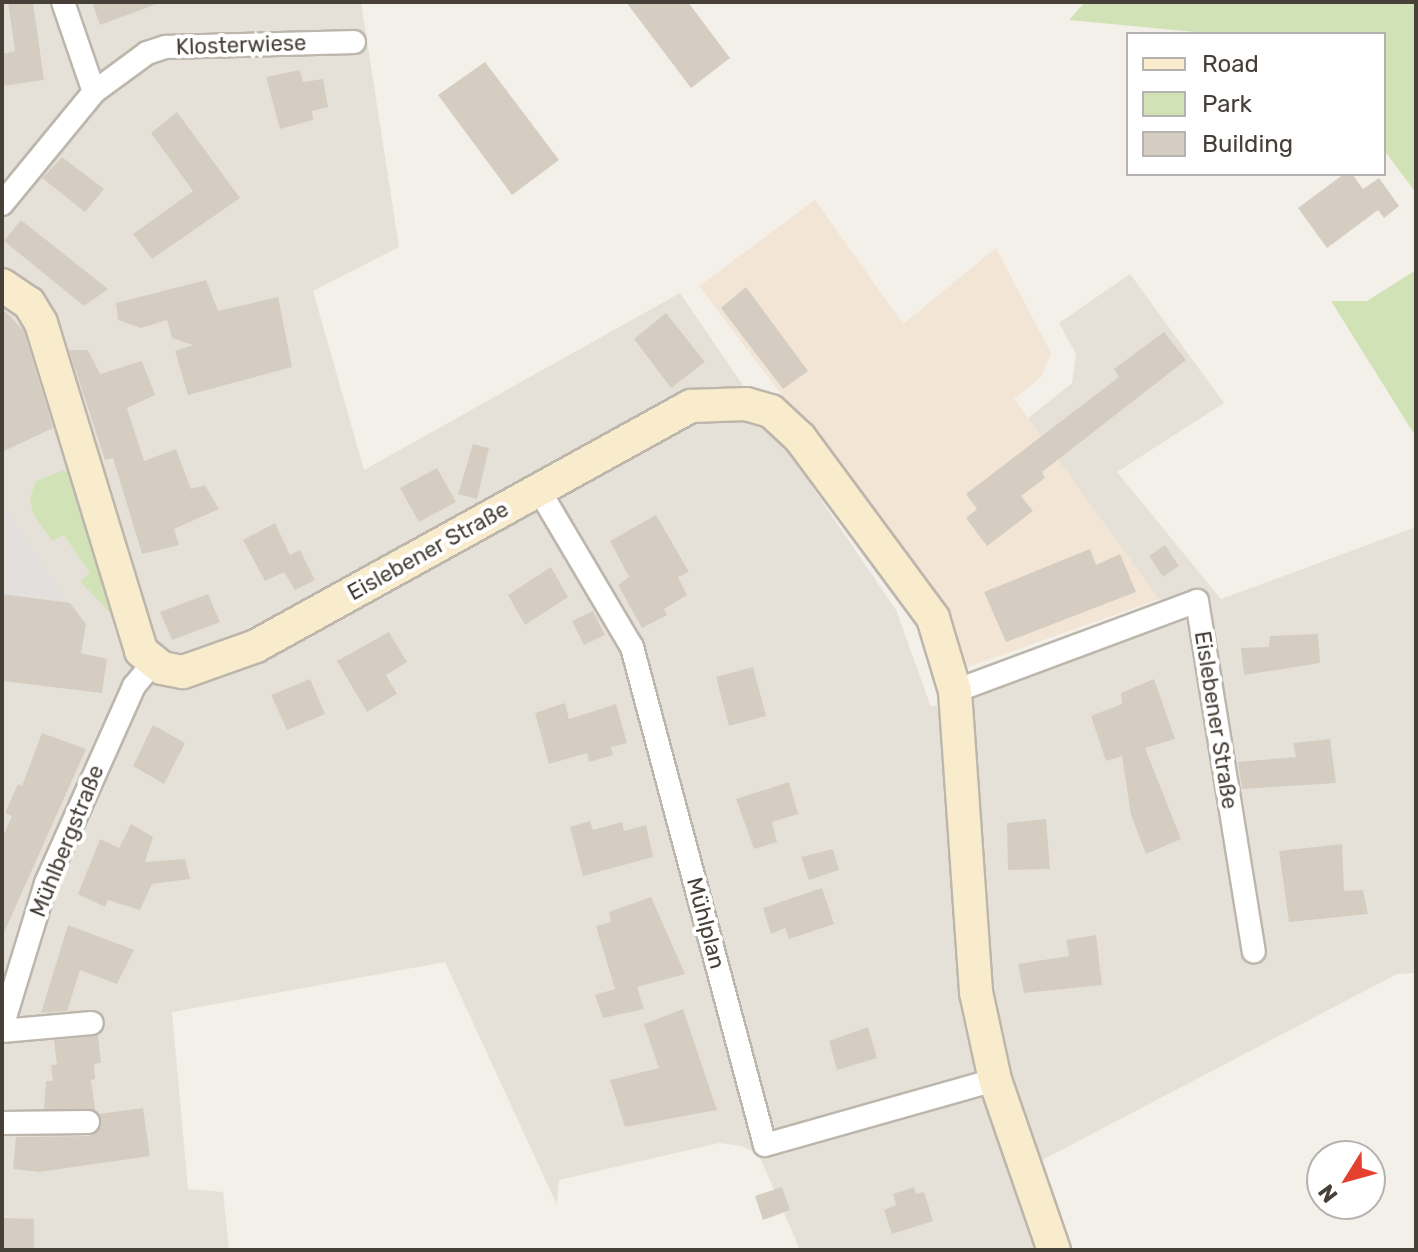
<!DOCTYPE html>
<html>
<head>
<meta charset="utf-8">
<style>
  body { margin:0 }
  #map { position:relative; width:1418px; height:1252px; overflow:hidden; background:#f3efe9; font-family:Rubik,sans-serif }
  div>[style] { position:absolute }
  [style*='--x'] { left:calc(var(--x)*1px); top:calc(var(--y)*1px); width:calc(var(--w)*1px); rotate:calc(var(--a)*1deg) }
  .residential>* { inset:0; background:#e6e1d8 }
  .commercial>* { inset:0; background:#f2e5d6 }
  .green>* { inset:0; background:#d1e3b6 }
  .parking>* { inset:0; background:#e2dfdd }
  .building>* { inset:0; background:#d6cdc2 }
  .roads { filter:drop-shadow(2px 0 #bdb6ac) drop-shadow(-2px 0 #bdb6ac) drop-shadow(0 2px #bdb6ac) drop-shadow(0 -2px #bdb6ac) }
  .minor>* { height:22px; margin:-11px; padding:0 11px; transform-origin:11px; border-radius:11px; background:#fff }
  .secondary>* { height:32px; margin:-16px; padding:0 16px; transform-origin:16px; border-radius:16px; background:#f9eccd }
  span { translate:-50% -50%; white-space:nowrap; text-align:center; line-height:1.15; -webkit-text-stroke:8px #fff; paint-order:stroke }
  .street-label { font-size:22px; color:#464038 }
  .frame { position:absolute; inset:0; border:4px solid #464038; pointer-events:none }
  .legend { position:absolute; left:1126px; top:32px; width:260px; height:144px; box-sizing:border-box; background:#fff; border:2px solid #b5b3af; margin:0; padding:10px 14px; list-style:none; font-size:24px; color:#464038 }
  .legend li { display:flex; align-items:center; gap:16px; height:40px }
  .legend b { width:40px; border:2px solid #b5b3af }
  .north { position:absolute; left:1306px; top:1140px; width:80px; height:80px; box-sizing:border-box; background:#fff; border:2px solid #b5b3af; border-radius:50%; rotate:233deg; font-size:22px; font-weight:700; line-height:32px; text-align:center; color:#464038 }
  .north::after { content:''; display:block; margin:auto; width:28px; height:36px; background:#e4402f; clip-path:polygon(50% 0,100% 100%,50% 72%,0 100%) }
</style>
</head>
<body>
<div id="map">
  <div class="residential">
    <i style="clip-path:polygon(2px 2px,361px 2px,399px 247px,313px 291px,364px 470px,680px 293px,896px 610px,931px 707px,1172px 617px,1027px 419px,1072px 383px,1076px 354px,1059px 323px,1130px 274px,1224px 403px,1117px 472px,1221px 599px,1416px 527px,1416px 973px,1397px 974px,1027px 1168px,1040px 1250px,800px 1250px,759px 1155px,742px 1146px,719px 1143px,559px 1180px,557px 1205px,445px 962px,172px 1012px,188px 1189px,223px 1192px,229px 1250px,2px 1250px)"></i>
  </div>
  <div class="commercial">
    <i style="clip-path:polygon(815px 200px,903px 324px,996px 248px,1051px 353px,1041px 377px,1014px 399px,1159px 599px,965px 668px,947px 613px,699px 286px)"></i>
  </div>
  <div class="green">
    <i style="clip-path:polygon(1085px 2px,1416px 2px,1416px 193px,1384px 150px,1384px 34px,1216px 34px,1069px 20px)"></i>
    <i style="clip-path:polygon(1416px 270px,1416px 437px,1331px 301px,1367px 301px)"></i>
    <i style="clip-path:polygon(64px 470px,79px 477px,116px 619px,80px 581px,90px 573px,64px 535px,52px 541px,33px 514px,30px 498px,36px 481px)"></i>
  </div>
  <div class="parking">
    <i style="clip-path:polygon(2px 502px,70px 603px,2px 594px)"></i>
  </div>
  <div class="building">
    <i style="clip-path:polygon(8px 2px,33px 2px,44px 80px,2px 86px,2px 54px,15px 51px)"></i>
    <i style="clip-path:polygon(92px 2px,157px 2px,157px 4px,100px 25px)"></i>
    <i style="clip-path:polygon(626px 2px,688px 2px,730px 58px,691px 88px)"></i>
    <i style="clip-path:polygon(485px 62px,559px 160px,512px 195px,438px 95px)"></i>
    <i style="clip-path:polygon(300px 70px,303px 82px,323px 79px,328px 107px,312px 111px,313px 120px,280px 129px,266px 77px)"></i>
    <i style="clip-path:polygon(177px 112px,240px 198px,152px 259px,133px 234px,193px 191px,151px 133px)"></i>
    <i style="clip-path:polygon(62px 157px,104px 189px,85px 212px,42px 178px)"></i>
    <i style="clip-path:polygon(1344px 174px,1352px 174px,1363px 189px,1379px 178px,1399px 206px,1384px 218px,1378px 210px,1327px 248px,1298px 208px)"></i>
    <i style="clip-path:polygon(21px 220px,108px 289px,84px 306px,4px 241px)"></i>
    <i style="clip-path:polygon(206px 280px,218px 311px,278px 297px,292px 367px,188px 395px,175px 351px,193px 345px,172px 338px,167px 320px,141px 328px,118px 320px,116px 303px)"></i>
    <i style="clip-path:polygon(746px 287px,808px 371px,783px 389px,721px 308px)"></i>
    <i style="clip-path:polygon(2px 308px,24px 331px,53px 428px,2px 452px)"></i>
    <i style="clip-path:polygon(666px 313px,705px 362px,671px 388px,634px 339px)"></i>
    <i style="clip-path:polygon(1164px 332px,1186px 360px,1042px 472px,1045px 478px,1021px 496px,1033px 511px,987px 546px,966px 518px,977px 509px,966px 494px,1119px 377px,1114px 369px)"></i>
    <i style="clip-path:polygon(69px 350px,88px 350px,100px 374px,142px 361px,155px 395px,127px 408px,144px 461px,176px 449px,191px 489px,205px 485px,219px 509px,174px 529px,179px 545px,142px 554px,113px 458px,105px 460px)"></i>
    <i style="clip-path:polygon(473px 444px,489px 448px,477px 499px,458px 494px)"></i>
    <i style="clip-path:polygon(437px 468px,456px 502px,419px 522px,400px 488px)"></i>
    <i style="clip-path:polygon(656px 515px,689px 572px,678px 577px,687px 595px,664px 609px,667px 615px,642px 628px,618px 585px,629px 577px,610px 541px)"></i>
    <i style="clip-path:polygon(275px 523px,290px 555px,300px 550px,315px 580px,295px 590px,284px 572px,265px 581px,243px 540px)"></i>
    <i style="clip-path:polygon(1165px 545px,1179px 566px,1163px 577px,1149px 556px)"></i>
    <i style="clip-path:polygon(1090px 549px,1096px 565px,1120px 554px,1136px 592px,1006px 642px,984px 592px)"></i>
    <i style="clip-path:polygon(551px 567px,568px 597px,525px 625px,508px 595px)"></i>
    <i style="clip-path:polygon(2px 594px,70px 603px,86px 624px,81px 653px,107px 659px,102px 693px,2px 681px)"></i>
    <i style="clip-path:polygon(208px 594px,220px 622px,172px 640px,160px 612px)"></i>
    <i style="clip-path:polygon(593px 611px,605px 635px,584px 645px,572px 621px)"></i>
    <i style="clip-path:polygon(389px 632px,407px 662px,386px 675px,397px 694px,367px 712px,337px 661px)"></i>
    <i style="clip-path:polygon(1318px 634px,1320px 663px,1244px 675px,1241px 648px,1269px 647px,1270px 636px)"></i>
    <i style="clip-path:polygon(753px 667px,766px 716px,729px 726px,716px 677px)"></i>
    <i style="clip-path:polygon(310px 679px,325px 714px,287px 730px,271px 695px)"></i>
    <i style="clip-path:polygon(1154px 679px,1175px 739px,1145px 748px,1181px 839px,1146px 854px,1131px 815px,1122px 756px,1106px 761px,1091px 716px,1122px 704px,1121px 693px)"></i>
    <i style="clip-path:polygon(565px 703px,569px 719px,616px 704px,627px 743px,611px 747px,613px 755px,589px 762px,587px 753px,549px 764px,535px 713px)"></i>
    <i style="clip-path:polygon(153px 725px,185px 743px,164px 784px,133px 766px)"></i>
    <i style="clip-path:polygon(42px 733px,86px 749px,2px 937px,2px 839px,12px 816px,5px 813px,18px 784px,22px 786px)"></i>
    <i style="clip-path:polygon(1330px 739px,1336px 783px,1242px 789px,1238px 762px,1296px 757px,1293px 743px)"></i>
    <i style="clip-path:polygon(789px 782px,798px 814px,772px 822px,777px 842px,754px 849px,736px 799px)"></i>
    <i style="clip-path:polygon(1046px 819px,1050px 869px,1008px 870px,1007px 823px)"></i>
    <i style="clip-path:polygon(590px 821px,593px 830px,622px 822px,624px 831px,646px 825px,653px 857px,583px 876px,570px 827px)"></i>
    <i style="clip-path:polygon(131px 824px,153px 837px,145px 862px,185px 859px,190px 879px,152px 884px,140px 910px,108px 900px,105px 907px,78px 894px,100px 839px,119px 848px)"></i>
    <i style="clip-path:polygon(1342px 844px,1344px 891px,1363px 890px,1368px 914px,1289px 922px,1279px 851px)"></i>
    <i style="clip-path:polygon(833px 849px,839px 870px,809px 880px,801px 857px)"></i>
    <i style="clip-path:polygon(822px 888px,834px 924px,789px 939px,785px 928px,771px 934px,763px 908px)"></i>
    <i style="clip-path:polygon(651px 897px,685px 974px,637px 987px,644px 1009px,603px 1018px,595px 995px,615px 989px,596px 926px,611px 922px,609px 912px)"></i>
    <i style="clip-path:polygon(68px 925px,134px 950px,117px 984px,80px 970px,67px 1011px,41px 1013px)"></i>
    <i style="clip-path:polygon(1096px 935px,1102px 985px,1024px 993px,1018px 964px,1069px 956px,1066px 940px)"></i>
    <i style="clip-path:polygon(683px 1009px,717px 1110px,625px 1127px,610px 1080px,659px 1068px,644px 1024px)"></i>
    <i style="clip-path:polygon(868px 1027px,877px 1058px,837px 1070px,829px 1041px)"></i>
    <i style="clip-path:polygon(98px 1035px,101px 1063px,94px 1064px,95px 1079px,91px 1080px,95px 1110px,44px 1109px,46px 1081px,53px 1081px,51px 1065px,57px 1065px,54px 1040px)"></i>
    <i style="clip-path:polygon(143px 1108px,150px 1156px,39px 1172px,13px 1169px,16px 1137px,89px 1136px,100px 1128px,99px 1114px)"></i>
    <i style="clip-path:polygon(782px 1187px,790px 1210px,763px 1220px,755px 1196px)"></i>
    <i style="clip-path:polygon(914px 1187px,916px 1194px,924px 1192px,933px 1221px,892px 1234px,884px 1210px,896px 1205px,893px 1194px)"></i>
    <i style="clip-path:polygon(4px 1218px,34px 1219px,34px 1250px,3px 1250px)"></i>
  </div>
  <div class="roads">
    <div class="minor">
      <i style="--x:63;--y:2;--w:95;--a:71"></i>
      <i style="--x:2;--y:204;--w:145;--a:-50.6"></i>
      <i style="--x:94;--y:92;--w:66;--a:-36.3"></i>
      <i style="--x:147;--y:53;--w:20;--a:-18"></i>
      <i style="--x:166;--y:47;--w:188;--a:-1.5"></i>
      <i style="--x:539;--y:490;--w:182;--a:59.4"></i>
      <i style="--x:632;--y:647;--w:515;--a:75.05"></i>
      <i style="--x:765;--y:1145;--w:239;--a:-15.8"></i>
      <i style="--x:955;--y:691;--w:258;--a:-20.4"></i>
      <i style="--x:1197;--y:601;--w:355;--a:80.8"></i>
      <i style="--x:2;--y:1027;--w:151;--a:-73"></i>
      <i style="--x:46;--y:883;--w:216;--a:-65.9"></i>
      <i style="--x:134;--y:686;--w:30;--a:-50"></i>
      <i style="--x:2;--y:1031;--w:90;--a:-5.1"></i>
      <i style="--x:2;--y:1123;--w:86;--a:-0.7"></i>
    </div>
    <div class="secondary">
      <i style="--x:2;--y:285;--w:32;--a:34"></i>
      <i style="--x:29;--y:303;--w:23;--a:59"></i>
      <i style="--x:41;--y:323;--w:343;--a:73"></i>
      <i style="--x:141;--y:651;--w:27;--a:39"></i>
      <i style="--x:162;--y:668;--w:21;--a:11"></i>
      <i style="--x:183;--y:672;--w:77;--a:-19.6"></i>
      <i style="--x:256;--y:646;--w:497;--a:-28.9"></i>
      <i style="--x:691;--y:406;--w:55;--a:-2.1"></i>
      <i style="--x:746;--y:404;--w:26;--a:16"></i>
      <i style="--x:771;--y:411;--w:40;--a:43"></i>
      <i style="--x:800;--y:438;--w:224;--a:53.5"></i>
      <i style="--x:933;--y:618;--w:76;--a:73.2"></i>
      <i style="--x:955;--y:691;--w:302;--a:86"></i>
      <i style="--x:976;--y:992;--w:90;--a:77.8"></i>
      <i style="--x:995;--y:1080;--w:180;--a:70.9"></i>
    </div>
  </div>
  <div class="street-label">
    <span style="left:241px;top:45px;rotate:-2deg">Klosterwiese</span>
    <span style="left:428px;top:551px;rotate:-29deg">Eislebener Straße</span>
    <span style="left:1216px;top:720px;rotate:81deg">Eislebener Straße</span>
    <span style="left:67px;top:841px;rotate:-68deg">Mühlbergstraße</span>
    <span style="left:706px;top:923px;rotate:75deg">Mühlplan</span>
  </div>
  <div class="frame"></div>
  <ul class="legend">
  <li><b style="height:10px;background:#f9eccd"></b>Road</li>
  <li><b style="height:22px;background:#d1e3b6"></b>Park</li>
  <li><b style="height:22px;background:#d6cdc2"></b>Building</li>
  </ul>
  <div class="north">N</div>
</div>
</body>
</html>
